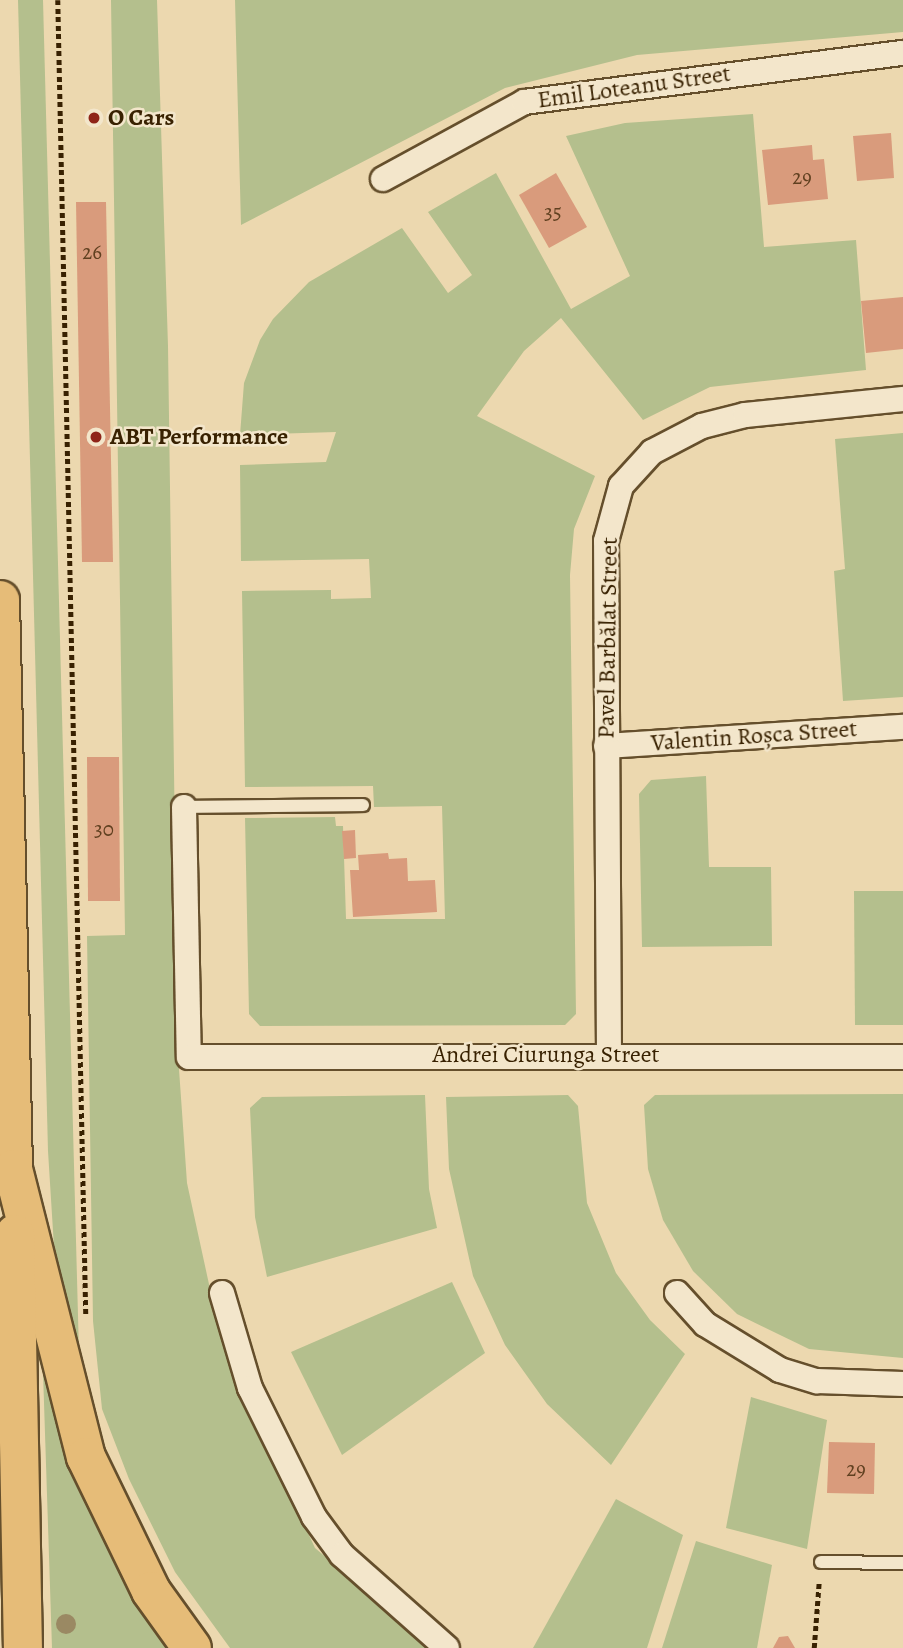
<!DOCTYPE html>
<html>
<head>
<meta charset="utf-8">
<style>
  body { margin:0 }
  #map { position:relative; width:903px; height:1648px; overflow:hidden; background:#ecd8af; font-family:Alegreya,serif }
  div>[style] { position:absolute }
  [style*='--x'] { left:calc(var(--x)*1px); top:calc(var(--y)*1px); width:calc(var(--w)*1px); rotate:calc(var(--a)*1deg) }
  .green>* { inset:0; background:#b4bf8d }
  .building>* { inset:0; background:#d99b7c }
  .path>* { height:4.5px; margin-top:-2.25px; transform-origin:0; background:repeating-linear-gradient(90deg,#382101 0 5px,transparent 0 8.5px) }
  .roads { filter:drop-shadow(2px 0 #654f2c) drop-shadow(-2px 0 #654f2c) drop-shadow(0 2px #654f2c) drop-shadow(0 -2px #654f2c) }
  .lane>* { height:12px; margin:-6px; padding:0 6px; transform-origin:6px; border-radius:6px; background:#f3e6cb }
  .street>* { height:24px; margin:-12px; padding:0 12px; transform-origin:12px; border-radius:12px; background:#f3e6cb }
  .primary>* { height:38px; margin:-19px; padding:0 19px; transform-origin:19px; border-radius:19px; background:#e6bc78 }
  .highway>* { height:38px; margin:-19px; padding:0 19px; transform-origin:19px; border-radius:19px; background:#e6bc78 }
  .trees>* { width:20px; height:20px; margin:-10px; border-radius:50%; background:#9a8963 }
  .dots>* { width:19px; height:19px; translate:-50% -50%; box-sizing:border-box; border:4px solid #f3e6cb; border-radius:50% }
  span { translate:-50% -50%; white-space:nowrap; text-align:center; line-height:1.15; -webkit-text-stroke:5px #f3e6cb; paint-order:stroke }
  .number-label { font-size:21px; color:#604020 }
  .number-label span { -webkit-text-stroke-width:0 }
  .street-label { font-size:24px; color:#382101 }
  .poi-label { font-size:24px; color:#382101; font-weight:700 }
  .left { translate:0 -50%; text-align:left }
</style>
</head>
<body>
<div id="map">
  <div class="green">
    <i style="clip-path:polygon(18px 0,43px 0,80px 1391px,56px 1279px,48px 1151px)"></i>
    <i style="clip-path:polygon(111px 0,157px 0,168px 346px,178px 1055px,187px 1183px,212px 1298px,238px 1382px,315px 1548px,433px 1648px,230px 1648px,175px 1572px,129px 1479px,102px 1409px,93px 1321px,87px 936px,125px 935px)"></i>
    <i style="clip-path:polygon(235px 0,903px 0,903px 32px,637px 55px,505px 88px,241px 225px)"></i>
    <i style="clip-path:polygon(753px 114px,764px 247px,856px 240px,866px 370px,710px 387px,643px 420px,561px 318px,524px 351px,477px 416px,595px 476px,574px 529px,570px 575px,576px 1014px,565px 1025px,260px 1026px,249px 1014px,245px 818px,335px 817px,336px 826px,343px 826px,346px 919px,445px 919px,442px 806px,374px 807px,373px 786px,245px 787px,242px 591px,331px 590px,331px 599px,371px 598px,369px 559px,241px 561px,240px 465px,326px 462px,336px 432px,240px 435px,244px 383px,260px 340px,273px 319px,309px 282px,402px 228px,448px 293px,472px 275px,428px 212px,496px 173px,571px 309px,630px 276px,566px 136px,625px 123px)"></i>
    <i style="clip-path:polygon(903px 433px,903px 697px,843px 701px,834px 571px,845px 569px,835px 439px)"></i>
    <i style="clip-path:polygon(706px 776px,709px 867px,771px 867px,772px 946px,642px 947px,639px 794px,651px 780px)"></i>
    <i style="clip-path:polygon(854px 891px,903px 891px,903px 1025px,855px 1025px)"></i>
    <i style="clip-path:polygon(903px 1094px,903px 1358px,809px 1349px,737px 1314px,693px 1271px,663px 1220px,648px 1169px,644px 1105px,655px 1095px)"></i>
    <i style="clip-path:polygon(425px 1095px,429px 1189px,437px 1228px,267px 1277px,255px 1217px,250px 1108px,262px 1097px)"></i>
    <i style="clip-path:polygon(568px 1095px,578px 1106px,587px 1203px,616px 1273px,650px 1320px,685px 1354px,611px 1465px,547px 1404px,505px 1345px,473px 1276px,449px 1169px,446px 1097px)"></i>
    <i style="clip-path:polygon(452px 1282px,485px 1353px,342px 1455px,291px 1352px)"></i>
    <i style="clip-path:polygon(43px 1372px,49px 1379px,172px 1648px,52px 1648px)"></i>
    <i style="clip-path:polygon(751px 1397px,827px 1420px,807px 1549px,726px 1528px)"></i>
    <i style="clip-path:polygon(616px 1499px,683px 1535px,647px 1648px,533px 1648px)"></i>
    <i style="clip-path:polygon(696px 1541px,772px 1565px,757px 1648px,662px 1648px)"></i>
  </div>
  <div class="building">
    <i style="clip-path:polygon(891px 133px,894px 178px,857px 181px,853px 136px)"></i>
    <i style="clip-path:polygon(812px 145px,813px 160px,824px 159px,828px 199px,768px 205px,762px 150px)"></i>
    <i style="clip-path:polygon(556px 173px,587px 227px,549px 248px,519px 195px)"></i>
    <i style="clip-path:polygon(76px 202px,106px 202px,113px 562px,82px 562px)"></i>
    <i style="clip-path:polygon(903px 297px,903px 349px,866px 353px,861px 301px)"></i>
    <i style="clip-path:polygon(87px 757px,119px 757px,120px 901px,88px 901px)"></i>
    <i style="clip-path:polygon(355px 830px,356px 858px,344px 859px,342px 831px)"></i>
    <i style="clip-path:polygon(388px 853px,389px 859px,407px 858px,408px 881px,435px 880px,437px 912px,353px 917px,350px 870px,359px 870px,358px 855px)"></i>
    <i style="clip-path:polygon(829px 1442px,875px 1443px,874px 1494px,827px 1493px)"></i>
    <i style="clip-path:polygon(788px 1636px,795px 1648px,773px 1648px,779px 1637px)"></i>
  </div>
  <div class="path">
    <i style="--x:58;--y:0;--w:1314;--a:88.78"></i>
    <i style="--x:814;--y:1648;--w:67;--a:-85.7"></i>
  </div>
  <div class="roads">
    <div class="lane">
      <i style="--x:184;--y:807;--w:179;--a:-0.6"></i>
      <i style="--x:821;--y:1562;--w:82;--a:0.7"></i>
    </div>
    <div class="street">
      <i style="--x:383;--y:179;--w:161;--a:-28.6"></i>
      <i style="--x:524;--y:102;--w:382;--a:-7.4"></i>
      <i style="--x:606;--y:746;--w:298;--a:-3.7"></i>
      <i style="--x:184;--y:807;--w:250;--a:88.9"></i>
      <i style="--x:189;--y:1057;--w:714;--a:0"></i>
      <i style="--x:609;--y:1055;--w:514;--a:-90.33"></i>
      <i style="--x:606;--y:541;--w:57;--a:-74.7"></i>
      <i style="--x:621;--y:486;--w:46;--a:-47.6"></i>
      <i style="--x:652;--y:452;--w:56;--a:-27.5"></i>
      <i style="--x:702;--y:426;--w:44;--a:-14.3"></i>
      <i style="--x:745;--y:415;--w:159;--a:-5.8"></i>
      <i style="--x:222;--y:1293;--w:99;--a:73.6"></i>
      <i style="--x:250;--y:1388;--w:144;--a:63.6"></i>
      <i style="--x:314;--y:1517;--w:47;--a:53.6"></i>
      <i style="--x:342;--y:1555;--w:140;--a:41.5"></i>
      <i style="--x:677;--y:1293;--w:42;--a:47.9"></i>
      <i style="--x:705;--y:1324;--w:88;--a:31.5"></i>
      <i style="--x:780;--y:1370;--w:39;--a:17"></i>
      <i style="--x:817;--y:1381;--w:86;--a:2"></i>
    </div>
    <div class="primary">
      <i style="--x:0;--y:600;--w:569;--a:88.69"></i>
    </div>
    <div class="highway">
      <i style="--x:13;--y:1169;--w:297;--a:75.8"></i>
      <i style="--x:86;--y:1457;--w:149;--a:64.1"></i>
      <i style="--x:151;--y:1591;--w:70;--a:54.3"></i>
      <i style="--x:15;--y:1234;--w:414;--a:88.9"></i>
    </div>
  </div>
  <div class="trees">
    <i style="left:66px;top:1624px"></i>
  </div>
  <div class="dots">
    <i style="left:94px;top:118px;background:#8f2418"></i>
    <i style="left:96px;top:437px;background:#8f2418"></i>
  </div>
  <div class="number-label">
    <span style="left:802px;top:177px">29</span>
    <span style="left:553px;top:212px">35</span>
    <span style="left:92px;top:252px">26</span>
    <span style="left:104px;top:829px">30</span>
    <span style="left:856px;top:1469px">29</span>
  </div>
  <div class="street-label">
    <span style="left:634px;top:87px;rotate:-8deg">Emil Loteanu Street</span>
    <span style="left:608px;top:638px;rotate:-89deg">Pavel Barbălat Street</span>
    <span style="left:754px;top:736px;rotate:-4deg">Valentin Roșca Street</span>
    <span style="left:546px;top:1055px">Andrei Ciurunga Street</span>
  </div>
  <div class="poi-label">
    <span class="left" style="left:108px;top:118px">O Cars</span>
    <span class="left" style="left:110px;top:437px">ABT Performance</span>
  </div>
</div>
</body>
</html>
